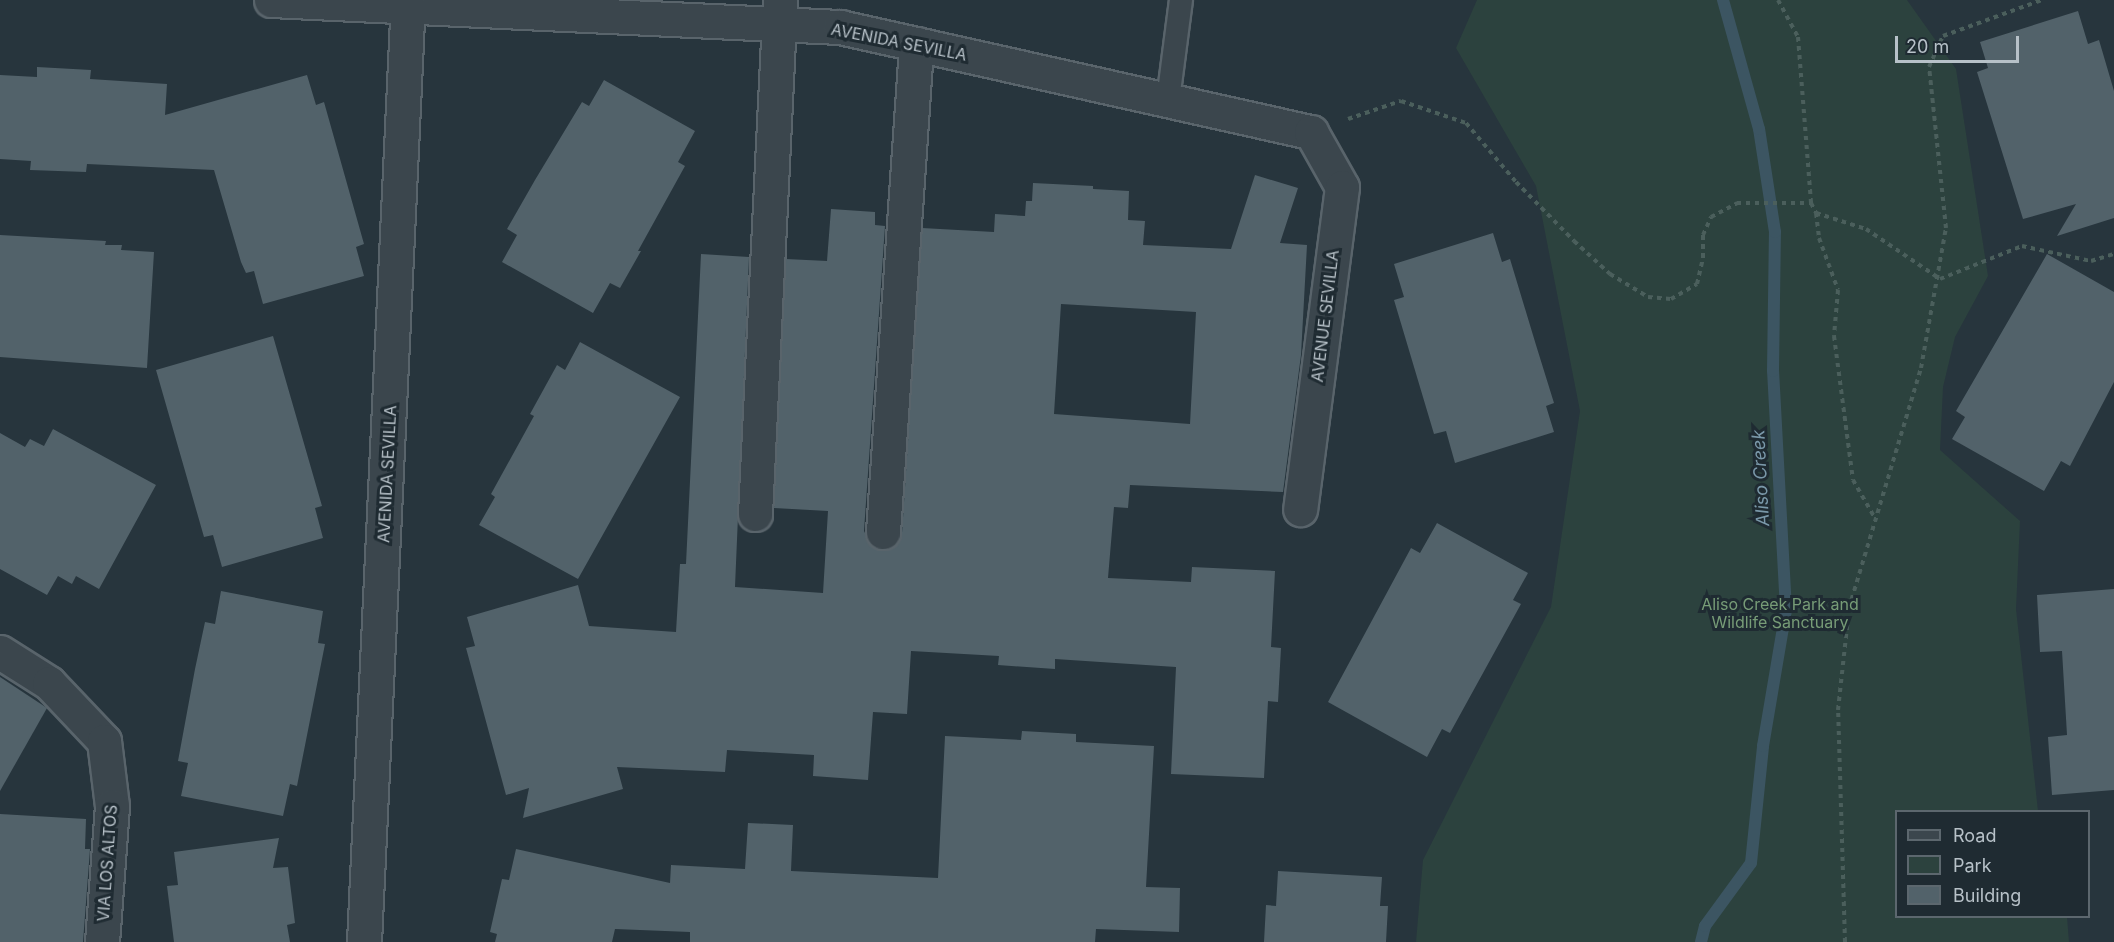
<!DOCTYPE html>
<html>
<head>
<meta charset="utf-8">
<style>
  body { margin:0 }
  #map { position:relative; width:2114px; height:942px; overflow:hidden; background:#27353d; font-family:Inter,sans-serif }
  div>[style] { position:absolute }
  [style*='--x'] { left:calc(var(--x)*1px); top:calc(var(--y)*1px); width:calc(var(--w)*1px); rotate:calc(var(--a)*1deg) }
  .green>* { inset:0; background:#2c423e }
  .stream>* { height:12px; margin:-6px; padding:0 6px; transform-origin:6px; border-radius:6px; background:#3c5562 }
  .building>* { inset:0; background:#52626a }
  .path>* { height:4px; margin-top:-2px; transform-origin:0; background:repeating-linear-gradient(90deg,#4b5f5c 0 4.5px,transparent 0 9px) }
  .roads { filter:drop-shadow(2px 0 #59646b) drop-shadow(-2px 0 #59646b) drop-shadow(0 2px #59646b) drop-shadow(0 -2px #59646b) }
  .service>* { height:22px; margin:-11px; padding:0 11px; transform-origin:11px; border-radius:11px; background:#3b464d }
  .minor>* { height:33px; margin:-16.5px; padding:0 16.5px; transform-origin:16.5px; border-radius:16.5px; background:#3b464d }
  .tertiary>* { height:33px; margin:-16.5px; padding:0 16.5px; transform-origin:16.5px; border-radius:16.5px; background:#3b464d }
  span { translate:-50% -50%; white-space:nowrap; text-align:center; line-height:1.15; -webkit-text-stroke:6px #1f2b32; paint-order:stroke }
  .street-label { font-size:16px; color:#b7c1c8 }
  .park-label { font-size:16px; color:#779c77 }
  .water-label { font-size:18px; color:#7a98a9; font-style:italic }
  .legend { position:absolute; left:1895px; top:810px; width:195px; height:108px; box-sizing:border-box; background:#1f2b32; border:2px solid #5c676e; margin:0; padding:8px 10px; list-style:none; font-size:18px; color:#b7c1c8 }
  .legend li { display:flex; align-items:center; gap:12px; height:30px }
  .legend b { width:30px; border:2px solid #5c676e }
  .scale { position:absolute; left:1895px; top:36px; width:124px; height:27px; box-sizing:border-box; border:3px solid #b7c1c8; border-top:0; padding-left:8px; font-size:18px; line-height:21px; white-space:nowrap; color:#b7c1c8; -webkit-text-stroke:4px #1f2b32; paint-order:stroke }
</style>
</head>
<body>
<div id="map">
  <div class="green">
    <i style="clip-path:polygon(1477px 0,1907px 0,1956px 69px,1988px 276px,1955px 337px,1943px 387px,1940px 450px,2020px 521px,2016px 609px,2038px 811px,1896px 812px,1896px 916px,2067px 917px,2069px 942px,1416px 942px,1423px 860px,1551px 607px,1580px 411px,1536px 186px,1456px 48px)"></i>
  </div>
  <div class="stream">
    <i style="--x:1701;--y:942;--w:16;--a:-76"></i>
    <i style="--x:1705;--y:926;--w:78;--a:-53.9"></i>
    <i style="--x:1751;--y:863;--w:118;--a:-84.1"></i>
    <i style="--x:1763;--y:746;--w:138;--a:-80.4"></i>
    <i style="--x:1786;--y:610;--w:239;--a:-93.1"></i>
    <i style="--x:1773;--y:371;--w:139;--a:-89.2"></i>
    <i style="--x:1775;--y:232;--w:104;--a:-98.8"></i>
    <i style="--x:1759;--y:129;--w:134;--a:-105.6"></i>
  </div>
  <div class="building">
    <i style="clip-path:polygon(2078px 11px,2088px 44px,2099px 40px,2114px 91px,2114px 218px,2057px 236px,2076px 204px,2023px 219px,1977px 72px,1988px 68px,1980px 42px)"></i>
    <i style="clip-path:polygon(37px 67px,91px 70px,90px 79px,167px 84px,165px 115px,307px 75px,316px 105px,324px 102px,364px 244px,356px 247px,364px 276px,263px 304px,254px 271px,246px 273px,241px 262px,214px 170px,87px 164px,86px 172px,30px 170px,31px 161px,0 159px,0 75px,37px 77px)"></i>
    <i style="clip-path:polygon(604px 80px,695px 131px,678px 162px,685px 166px,638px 251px,641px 251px,620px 288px,610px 283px,593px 313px,502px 262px,517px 235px,507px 229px,535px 180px,582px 102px,589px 106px)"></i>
    <i style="clip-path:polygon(evenodd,1255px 175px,1298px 188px,1280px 243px,1307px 245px,1301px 355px,1283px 492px,1130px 485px,1128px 508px,1114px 507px,1108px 578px,1191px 582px,1192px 567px,1275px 571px,1271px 647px,1281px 648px,1278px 702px,1268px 701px,1264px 778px,1171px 774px,1176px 667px,1055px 659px,1055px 669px,998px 665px,999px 656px,911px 651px,907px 714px,873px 712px,868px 780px,813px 776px,814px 755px,727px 750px,725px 772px,617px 767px,623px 789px,523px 818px,529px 788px,506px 795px,466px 648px,475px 646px,467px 617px,578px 585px,589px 626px,676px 632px,680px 564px,686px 564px,701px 254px,749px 257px,735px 587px,823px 593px,828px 511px,774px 508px,786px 259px,827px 261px,831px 209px,875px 212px,875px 225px,885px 226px,864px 531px,872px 547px,882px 551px,898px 543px,902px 533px,922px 228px,994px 232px,995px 214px,1025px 216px,1026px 201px,1032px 201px,1033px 183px,1093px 186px,1093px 189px,1129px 191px,1128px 220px,1145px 221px,1143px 245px,1231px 249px,1255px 175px,1061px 304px,1196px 312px,1190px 424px,1054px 414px,1061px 304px)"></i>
    <i style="clip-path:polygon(1493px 233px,1502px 262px,1510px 259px,1536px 345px,1554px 403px,1546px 406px,1554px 432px,1455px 463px,1446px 431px,1434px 434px,1394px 300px,1404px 297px,1394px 264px)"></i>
    <i style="clip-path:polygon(0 235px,106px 241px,105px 245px,122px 245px,121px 250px,154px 252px,147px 368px,0 357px)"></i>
    <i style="clip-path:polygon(2047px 254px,2114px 292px,2114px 382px,2070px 466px,2061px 461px,2044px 491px,1952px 439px,1965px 417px,1956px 411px)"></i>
    <i style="clip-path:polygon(273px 336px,322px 506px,315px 508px,323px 538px,222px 567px,213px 535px,204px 537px,156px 370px)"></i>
    <i style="clip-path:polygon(580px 342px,680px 397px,578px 579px,479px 525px,495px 497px,491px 494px,534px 416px,530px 414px,557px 365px,565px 370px)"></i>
    <i style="clip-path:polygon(53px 429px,156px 485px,99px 589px,76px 576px,72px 584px,58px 576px,47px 595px,0 569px,0 433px,25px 447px,30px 439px,44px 446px)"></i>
    <i style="clip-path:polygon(1437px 523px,1528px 573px,1513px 600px,1521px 604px,1450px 733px,1442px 729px,1427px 757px,1328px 702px,1411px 548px,1420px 553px)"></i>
    <i style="clip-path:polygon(2114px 589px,2114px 790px,2052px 795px,2048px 737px,2067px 735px,2062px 651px,2040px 652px,2037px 595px)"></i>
    <i style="clip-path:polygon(221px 591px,323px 611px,318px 643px,325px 644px,297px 786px,290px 784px,283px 816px,181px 796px,188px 763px,178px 761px,195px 669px,205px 622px,215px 624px)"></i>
    <i style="clip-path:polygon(0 677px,47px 708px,0 791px)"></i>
    <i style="clip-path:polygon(1022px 731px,1076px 734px,1076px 742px,1154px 746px,1146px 887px,1180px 888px,1179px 932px,1096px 929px,1095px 942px,690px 942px,690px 932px,615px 929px,612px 942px,495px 942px,497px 934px,490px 932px,502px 879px,509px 880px,516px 849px,670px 883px,671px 865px,745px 869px,748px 823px,793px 825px,791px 871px,938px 878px,945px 736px,1021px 740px)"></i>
    <i style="clip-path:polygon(0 814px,86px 819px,85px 849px,90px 849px,83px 942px,0 942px)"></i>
    <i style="clip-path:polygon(279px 838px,273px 868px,288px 867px,295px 923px,287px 925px,290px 942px,174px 942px,167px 886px,178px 885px,174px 852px)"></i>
    <i style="clip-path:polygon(1278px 871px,1382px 877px,1380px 906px,1388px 906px,1386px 942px,1264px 942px,1266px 905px,1276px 906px)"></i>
  </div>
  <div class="path">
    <i style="--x:1778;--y:0;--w:42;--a:61.6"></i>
    <i style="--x:1798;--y:37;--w:167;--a:85.5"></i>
    <i style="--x:1348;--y:119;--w:56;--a:-18.8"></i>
    <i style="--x:1401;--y:101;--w:69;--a:18.7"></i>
    <i style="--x:1466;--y:123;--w:77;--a:49.7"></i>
    <i style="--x:1516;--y:182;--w:83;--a:45.5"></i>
    <i style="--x:1574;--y:241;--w:49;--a:42.5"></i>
    <i style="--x:1610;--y:274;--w:44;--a:31.2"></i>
    <i style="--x:1648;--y:297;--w:23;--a:5"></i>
    <i style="--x:1671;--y:299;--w:30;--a:-30"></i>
    <i style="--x:1697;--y:284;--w:27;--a:-77"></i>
    <i style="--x:1703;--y:258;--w:23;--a:-90"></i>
    <i style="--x:1703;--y:235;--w:20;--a:-66"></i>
    <i style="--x:1711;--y:217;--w:30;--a:-28"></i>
    <i style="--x:1737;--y:203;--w:74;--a:0"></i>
    <i style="--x:1811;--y:203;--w:11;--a:63"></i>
    <i style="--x:1816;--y:213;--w:52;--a:17.7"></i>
    <i style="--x:1866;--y:229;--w:89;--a:34"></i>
    <i style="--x:1940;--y:279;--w:88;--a:-21.9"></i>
    <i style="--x:2022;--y:246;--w:71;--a:12.3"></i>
    <i style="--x:2091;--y:261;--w:24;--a:-17"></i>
    <i style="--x:1816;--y:213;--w:25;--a:83"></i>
    <i style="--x:1819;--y:238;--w:55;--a:69.9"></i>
    <i style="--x:1838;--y:290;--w:46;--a:95"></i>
    <i style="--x:1834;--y:336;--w:145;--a:82.5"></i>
    <i style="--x:1853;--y:480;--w:46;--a:60.1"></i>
    <i style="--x:1845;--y:942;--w:232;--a:-91.7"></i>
    <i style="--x:1838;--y:710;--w:103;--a:-83.8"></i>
    <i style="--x:1849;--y:608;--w:251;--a:-73.3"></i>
    <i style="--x:1921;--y:368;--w:142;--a:-79.9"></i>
    <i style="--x:1946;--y:228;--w:162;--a:-96"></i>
    <i style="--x:1929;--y:67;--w:34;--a:-66"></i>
    <i style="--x:1943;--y:36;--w:105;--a:-20"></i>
  </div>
  <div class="roads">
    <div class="service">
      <i style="--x:1168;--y:100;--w:101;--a:-82.6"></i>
    </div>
    <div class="minor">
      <i style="--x:271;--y:0;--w:570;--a:2.72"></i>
      <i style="--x:840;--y:27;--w:483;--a:12.6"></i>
      <i style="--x:1311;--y:132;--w:63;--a:60.6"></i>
      <i style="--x:1342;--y:187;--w:325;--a:97.4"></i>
      <i style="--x:755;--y:514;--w:515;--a:-87.22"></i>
      <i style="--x:883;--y:532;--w:489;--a:-86.1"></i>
      <i style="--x:0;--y:652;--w:58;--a:32.3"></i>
      <i style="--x:49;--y:683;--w:80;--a:46.5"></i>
      <i style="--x:104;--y:741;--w:65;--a:83"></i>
      <i style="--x:112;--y:806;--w:136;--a:94.2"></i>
    </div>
    <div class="tertiary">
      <i style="--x:364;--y:942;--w:943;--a:-87.33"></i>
    </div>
  </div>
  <div class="street-label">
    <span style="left:899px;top:42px;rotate:11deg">AVENIDA SEVILLA</span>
    <span style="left:1325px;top:316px;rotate:-83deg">AVENUE SEVILLA</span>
    <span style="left:387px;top:474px;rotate:-87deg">AVENIDA SEVILLA</span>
    <span style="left:107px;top:863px;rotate:-86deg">VIA LOS ALTOS</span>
  </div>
  <div class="park-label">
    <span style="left:1780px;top:613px">Aliso Creek Park and<br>Wildlife Sanctuary</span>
  </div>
  <div class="water-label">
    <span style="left:1761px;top:478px;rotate:-93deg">Aliso Creek</span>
  </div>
  <ul class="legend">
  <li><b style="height:8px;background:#3b464d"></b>Road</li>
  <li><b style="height:16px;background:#2c423e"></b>Park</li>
  <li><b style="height:16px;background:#52626a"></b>Building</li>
  </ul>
  <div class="scale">20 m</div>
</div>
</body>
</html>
